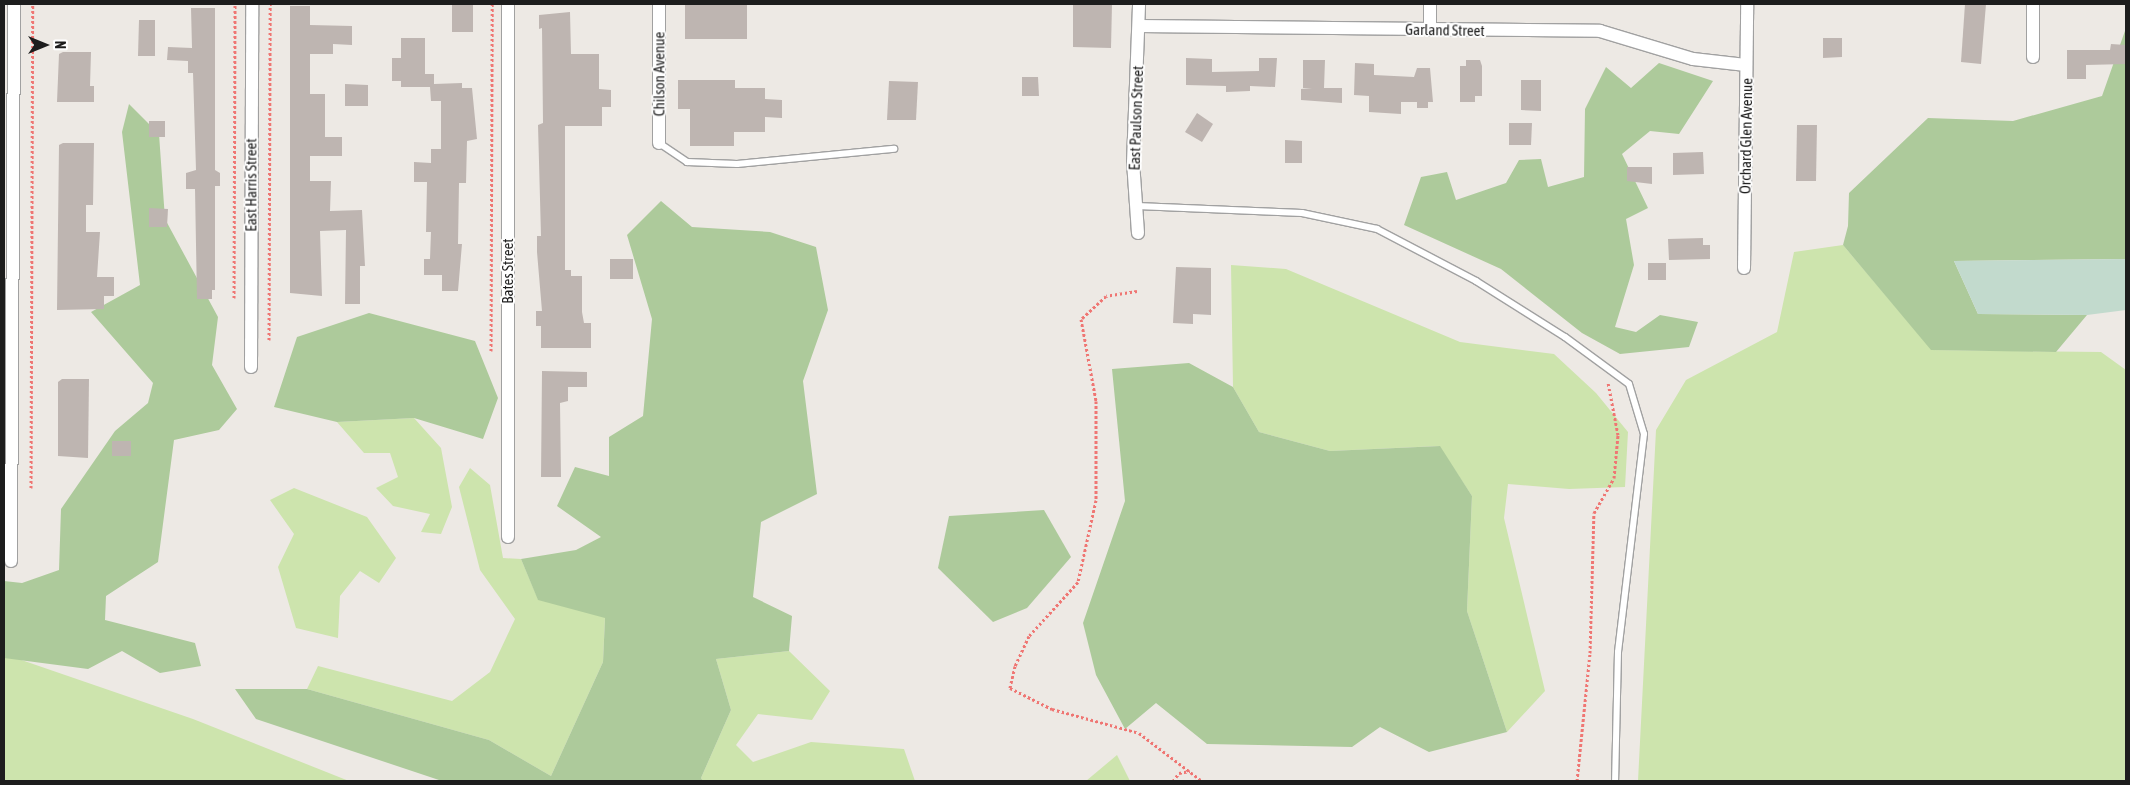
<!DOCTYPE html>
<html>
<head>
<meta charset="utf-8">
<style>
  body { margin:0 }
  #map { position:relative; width:2130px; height:785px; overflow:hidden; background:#ede9e4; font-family:"Asap Condensed",sans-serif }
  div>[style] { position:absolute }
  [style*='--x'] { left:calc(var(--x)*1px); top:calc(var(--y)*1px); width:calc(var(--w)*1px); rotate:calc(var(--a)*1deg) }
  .grass>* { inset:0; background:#cde4ad }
  .forest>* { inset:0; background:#adca9b }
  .wetland>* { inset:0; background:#c2dacd }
  .building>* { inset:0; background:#beb5b1 }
  .path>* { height:3px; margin-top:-1.5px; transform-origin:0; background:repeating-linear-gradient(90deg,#ef7673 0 2.5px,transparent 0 5px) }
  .roads { filter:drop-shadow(1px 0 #a1a1a1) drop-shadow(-1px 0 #a1a1a1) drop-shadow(0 1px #a1a1a1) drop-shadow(0 -1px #a1a1a1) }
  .service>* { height:6px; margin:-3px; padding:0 3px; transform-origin:3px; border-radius:3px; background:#fff }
  .minor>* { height:12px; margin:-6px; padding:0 6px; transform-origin:6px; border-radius:6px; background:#fff }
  span { translate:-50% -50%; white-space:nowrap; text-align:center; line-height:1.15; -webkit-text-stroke:4px #fff; paint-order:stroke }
  .street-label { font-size:15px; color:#1d1d1d }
  .frame { position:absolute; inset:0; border:5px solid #1d1d1d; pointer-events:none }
  .north { position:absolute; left:20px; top:20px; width:50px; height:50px; -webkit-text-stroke:4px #fff; paint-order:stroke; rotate:90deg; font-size:14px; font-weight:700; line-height:20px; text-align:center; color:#1d1d1d }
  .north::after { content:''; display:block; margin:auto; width:18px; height:22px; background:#1d1d1d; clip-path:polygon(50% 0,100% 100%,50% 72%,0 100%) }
</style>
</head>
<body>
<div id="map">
  <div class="grass">
    <i style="clip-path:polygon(1843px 245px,1932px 350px,2101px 352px,2126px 370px,2126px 781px,1638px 781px,1656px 430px,1686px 380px,1777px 332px,1794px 252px)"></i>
    <i style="clip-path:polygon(1231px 265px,1286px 269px,1460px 342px,1554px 354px,1596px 393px,1628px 432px,1625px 487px,1569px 489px,1508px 484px,1504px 518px,1545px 691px,1507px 732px,1467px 611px,1472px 496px,1439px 446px,1330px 451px,1259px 432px,1233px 387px)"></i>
    <i style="clip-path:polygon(414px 418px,441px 448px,452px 507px,441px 534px,421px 532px,430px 514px,393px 506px,376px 488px,398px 477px,390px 453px,364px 453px,337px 422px)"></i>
    <i style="clip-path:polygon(470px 468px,490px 485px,503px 558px,521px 559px,538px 599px,605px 617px,603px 662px,551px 776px,489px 740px,307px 689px,318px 666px,452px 701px,490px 672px,515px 619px,480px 570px,459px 487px)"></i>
    <i style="clip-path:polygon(294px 488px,367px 517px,396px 558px,379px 583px,360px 571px,340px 596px,338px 638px,296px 628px,278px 567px,294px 534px,270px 500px)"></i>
    <i style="clip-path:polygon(789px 651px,830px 691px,812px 720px,758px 714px,736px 745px,753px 762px,811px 742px,904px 749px,915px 781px,703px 781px,701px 778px,731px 710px,716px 659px)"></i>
    <i style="clip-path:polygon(4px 654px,193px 719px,349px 781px,4px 781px)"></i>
    <i style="clip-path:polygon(1117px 755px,1130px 781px,1086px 781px)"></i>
  </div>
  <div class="forest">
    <i style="clip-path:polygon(2126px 28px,2126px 259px,1954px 261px,1978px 314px,2087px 315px,2056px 352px,1931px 350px,1843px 245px,1848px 226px,1849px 193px,1928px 118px,2013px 121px,2102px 96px)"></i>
    <i style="clip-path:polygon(1659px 63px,1713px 81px,1679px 134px,1650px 131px,1622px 154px,1648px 208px,1626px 219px,1634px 265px,1615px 327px,1636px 332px,1660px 315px,1698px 322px,1689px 347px,1620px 354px,1582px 333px,1501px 269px,1404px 225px,1421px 177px,1447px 172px,1456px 200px,1506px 183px,1519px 160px,1541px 159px,1548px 187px,1584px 177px,1585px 109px,1606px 67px,1631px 88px)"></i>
    <i style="clip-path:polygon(129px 104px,159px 134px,165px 219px,218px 317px,212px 365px,237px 409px,219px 430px,174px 440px,158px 562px,106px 596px,105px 620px,195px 643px,201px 666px,160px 673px,122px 651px,88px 669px,4px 658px,4px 581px,22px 583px,59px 570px,61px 509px,115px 431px,148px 403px,153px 383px,91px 312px,140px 285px,122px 132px)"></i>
    <i style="clip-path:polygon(661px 201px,692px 227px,770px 232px,816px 247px,828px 310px,803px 381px,817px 494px,761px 522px,753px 597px,792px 616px,789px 651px,716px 659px,731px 710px,701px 778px,703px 781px,442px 781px,256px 719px,235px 689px,307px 689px,489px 740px,551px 776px,603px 662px,605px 618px,538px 600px,521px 559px,576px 550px,601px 537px,557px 506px,575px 467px,609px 476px,609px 437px,643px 416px,652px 319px,627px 235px)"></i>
    <i style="clip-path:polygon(369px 313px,475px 341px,498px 398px,483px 439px,414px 418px,337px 422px,274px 407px,297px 337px)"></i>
    <i style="clip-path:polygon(1189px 363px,1233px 387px,1259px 432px,1330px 451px,1440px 446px,1472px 496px,1467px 611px,1507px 732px,1429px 752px,1380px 727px,1352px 747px,1207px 744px,1156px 703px,1125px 729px,1096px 675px,1083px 623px,1125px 501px,1112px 369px)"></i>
    <i style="clip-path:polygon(1044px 510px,1071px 557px,1027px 608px,993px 622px,938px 568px,949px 516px)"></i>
  </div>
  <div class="wetland">
    <i style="clip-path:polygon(2126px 259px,2126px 310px,2087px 315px,1978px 314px,1954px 261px)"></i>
  </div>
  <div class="building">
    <i style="clip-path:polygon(685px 4px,747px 4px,747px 39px,685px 39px)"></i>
    <i style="clip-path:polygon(1073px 4px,1112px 4px,1111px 48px,1073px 47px)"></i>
    <i style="clip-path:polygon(1965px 4px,1986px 4px,1981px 64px,1961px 62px)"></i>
    <i style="clip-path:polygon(452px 5px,473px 5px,473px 32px,452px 32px)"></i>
    <i style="clip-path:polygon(290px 6px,310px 6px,310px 25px,352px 26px,352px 45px,333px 44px,333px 54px,310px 54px,310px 94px,325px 94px,325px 137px,342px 137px,342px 156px,310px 156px,310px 181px,331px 181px,330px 211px,362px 210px,365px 266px,360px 266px,360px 304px,345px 304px,346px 230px,320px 231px,322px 296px,290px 293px)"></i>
    <i style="clip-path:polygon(191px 8px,215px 8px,215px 170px,220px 173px,220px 186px,215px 186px,215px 290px,212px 290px,212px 299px,197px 299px,195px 189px,186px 189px,186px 173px,196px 170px,193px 73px,188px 73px,188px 61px,167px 60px,168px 47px,192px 48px)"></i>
    <i style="clip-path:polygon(570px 12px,571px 54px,599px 54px,599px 89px,611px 90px,611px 107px,602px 107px,602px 126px,565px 126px,565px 270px,571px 270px,571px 276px,582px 276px,582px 312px,584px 323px,591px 323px,591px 348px,541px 348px,541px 326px,536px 326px,536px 311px,542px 311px,537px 252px,537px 236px,541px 236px,538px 125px,543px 123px,542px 28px,539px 29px,539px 15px)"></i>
    <i style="clip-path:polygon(139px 20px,155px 20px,155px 56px,138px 56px)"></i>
    <i style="clip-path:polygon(401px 38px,425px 38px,425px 74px,434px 74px,434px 84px,462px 83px,462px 88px,472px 88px,477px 139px,467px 141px,466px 183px,459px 183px,458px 244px,462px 244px,458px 291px,442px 291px,442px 275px,424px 275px,424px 259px,430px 259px,431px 232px,426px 232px,427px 182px,414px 182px,414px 162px,431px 163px,431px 149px,441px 149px,441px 101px,431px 101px,430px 87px,401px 87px,401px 81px,392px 81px,392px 58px,401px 58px)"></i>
    <i style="clip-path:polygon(1823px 38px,1842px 38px,1842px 57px,1823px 58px)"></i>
    <i style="clip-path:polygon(2111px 44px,2126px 45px,2126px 64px,2086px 65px,2086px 79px,2067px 79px,2067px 50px,2110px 50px)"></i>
    <i style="clip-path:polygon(63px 52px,91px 52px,90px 86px,94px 86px,94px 102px,57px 102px,59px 54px)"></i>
    <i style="clip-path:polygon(1186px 58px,1212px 59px,1212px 72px,1259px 71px,1259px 58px,1277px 58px,1275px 87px,1250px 86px,1250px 91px,1226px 92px,1226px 86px,1186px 85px)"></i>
    <i style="clip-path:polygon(1303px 60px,1325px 60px,1324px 88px,1342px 88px,1342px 103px,1301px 100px,1301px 89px,1312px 88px,1303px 88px)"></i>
    <i style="clip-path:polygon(1466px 60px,1480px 60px,1482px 66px,1482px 96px,1475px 96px,1475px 102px,1460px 102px,1460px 66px,1466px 66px)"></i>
    <i style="clip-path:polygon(1355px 63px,1374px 64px,1374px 75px,1414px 77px,1417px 68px,1430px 68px,1433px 102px,1428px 102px,1428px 108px,1417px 108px,1417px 102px,1401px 102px,1401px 114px,1369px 112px,1369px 96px,1354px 95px)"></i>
    <i style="clip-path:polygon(1022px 77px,1038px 77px,1039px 96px,1022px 96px)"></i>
    <i style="clip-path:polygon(678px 80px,735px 80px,735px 88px,765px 88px,765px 99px,782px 100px,782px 118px,765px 117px,765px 132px,734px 132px,734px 146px,690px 146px,690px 109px,678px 109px)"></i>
    <i style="clip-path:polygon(1521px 80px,1541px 80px,1541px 111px,1521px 110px)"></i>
    <i style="clip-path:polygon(889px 81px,918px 82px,916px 120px,887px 120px)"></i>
    <i style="clip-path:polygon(345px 84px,368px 85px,368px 106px,345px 106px)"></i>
    <i style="clip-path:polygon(1197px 113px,1213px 124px,1202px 142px,1185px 132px)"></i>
    <i style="clip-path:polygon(149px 121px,165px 121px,165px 137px,149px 137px)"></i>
    <i style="clip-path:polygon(1509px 123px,1532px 123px,1531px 145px,1509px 145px)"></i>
    <i style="clip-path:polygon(1797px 125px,1817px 125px,1816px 181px,1796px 181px)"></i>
    <i style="clip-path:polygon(1285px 140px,1302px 141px,1302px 163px,1285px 163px)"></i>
    <i style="clip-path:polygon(63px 143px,94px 143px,93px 205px,86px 205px,86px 232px,100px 232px,97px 277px,114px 277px,114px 296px,104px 296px,104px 309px,57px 310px,59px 145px)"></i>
    <i style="clip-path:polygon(1703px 152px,1704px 174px,1673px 175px,1673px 153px)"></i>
    <i style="clip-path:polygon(1627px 167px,1652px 167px,1652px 184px,1627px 181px)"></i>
    <i style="clip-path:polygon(149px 208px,168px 209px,167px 227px,149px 227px)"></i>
    <i style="clip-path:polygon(1703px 238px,1703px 245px,1710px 245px,1710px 259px,1669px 260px,1668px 239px)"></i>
    <i style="clip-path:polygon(610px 259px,633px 259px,633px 279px,610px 279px)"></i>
    <i style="clip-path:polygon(1648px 263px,1666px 263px,1666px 280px,1648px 280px)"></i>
    <i style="clip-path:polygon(1176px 267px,1211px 268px,1211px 315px,1193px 314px,1193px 324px,1173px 323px)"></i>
    <i style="clip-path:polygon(542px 371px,587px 372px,587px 387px,568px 387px,568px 401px,560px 403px,561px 477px,541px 477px)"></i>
    <i style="clip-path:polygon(62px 379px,89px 379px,88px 458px,58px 456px,58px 382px)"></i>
    <i style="clip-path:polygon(112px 441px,131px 441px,131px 456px,112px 456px)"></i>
  </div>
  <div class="path">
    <i style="--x:1137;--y:291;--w:31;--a:171"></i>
    <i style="--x:1106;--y:296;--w:34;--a:137"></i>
    <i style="--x:1081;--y:319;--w:83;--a:79.6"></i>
    <i style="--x:1096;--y:401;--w:99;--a:90"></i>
    <i style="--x:1096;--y:500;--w:84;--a:102.4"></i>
    <i style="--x:1078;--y:582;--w:73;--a:132.2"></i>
    <i style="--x:1029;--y:636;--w:33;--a:115"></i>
    <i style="--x:1015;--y:666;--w:23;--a:103"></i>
    <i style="--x:1010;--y:688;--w:47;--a:26.6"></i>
    <i style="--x:1052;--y:709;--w:90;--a:15.4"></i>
    <i style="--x:1139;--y:733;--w:79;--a:37.3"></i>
    <i style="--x:234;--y:298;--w:294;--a:-89.8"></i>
    <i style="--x:269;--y:340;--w:336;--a:-89.8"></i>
    <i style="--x:491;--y:351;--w:347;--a:-89.8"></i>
    <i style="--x:31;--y:488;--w:484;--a:-89.8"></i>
    <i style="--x:1173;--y:781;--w:10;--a:-53"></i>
    <i style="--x:1179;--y:773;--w:11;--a:-10"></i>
    <i style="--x:1577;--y:781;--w:129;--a:-84.2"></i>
    <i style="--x:1590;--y:653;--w:140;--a:-88.4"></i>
    <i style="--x:1594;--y:513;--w:40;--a:-60.3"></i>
    <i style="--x:1614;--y:478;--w:43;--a:-84.7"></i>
    <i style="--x:1618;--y:435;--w:54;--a:-100.7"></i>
  </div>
  <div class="roads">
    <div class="service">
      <i style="--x:659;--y:143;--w:34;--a:34"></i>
      <i style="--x:687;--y:162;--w:50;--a:2.3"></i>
      <i style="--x:737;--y:164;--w:158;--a:-5.5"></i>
      <i style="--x:1137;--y:206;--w:165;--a:2.4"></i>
      <i style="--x:1302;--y:213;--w:77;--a:12"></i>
      <i style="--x:1377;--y:229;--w:112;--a:27.7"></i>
      <i style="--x:1476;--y:281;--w:105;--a:32.2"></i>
      <i style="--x:1565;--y:337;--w:79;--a:36.3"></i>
      <i style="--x:1629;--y:384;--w:52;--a:73.3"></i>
      <i style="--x:1644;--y:434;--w:220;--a:96.8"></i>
      <i style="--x:1618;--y:652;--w:129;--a:91.3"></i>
    </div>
    <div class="minor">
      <i style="--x:508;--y:4;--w:533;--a:90"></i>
      <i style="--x:659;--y:4;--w:139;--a:90"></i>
      <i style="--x:1139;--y:26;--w:461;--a:0.6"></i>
      <i style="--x:1600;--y:31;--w:97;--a:16.8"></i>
      <i style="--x:1693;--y:59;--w:53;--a:6.5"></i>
      <i style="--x:1430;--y:30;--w:26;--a:-90"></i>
      <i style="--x:2033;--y:57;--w:53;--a:-90"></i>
      <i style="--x:1138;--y:233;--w:71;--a:-94"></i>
      <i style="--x:1133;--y:162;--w:158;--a:-87.8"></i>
      <i style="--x:1744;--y:268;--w:264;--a:-89.3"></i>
      <i style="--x:251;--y:367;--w:363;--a:-89.8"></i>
      <i style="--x:11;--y:561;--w:557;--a:-89.69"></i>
    </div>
  </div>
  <div class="street-label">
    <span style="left:1445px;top:30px;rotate:1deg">Garland Street</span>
    <span style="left:659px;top:74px;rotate:-90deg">Chilson Avenue</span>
    <span style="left:1136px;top:118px;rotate:-88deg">East Paulson Street</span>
    <span style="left:1746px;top:136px;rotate:-89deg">Orchard Glen Avenue</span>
    <span style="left:251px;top:185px;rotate:-90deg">East Harris Street</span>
    <span style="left:508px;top:271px;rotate:-90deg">Bates Street</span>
  </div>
  <div class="frame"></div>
  <div class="north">N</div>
</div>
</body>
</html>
